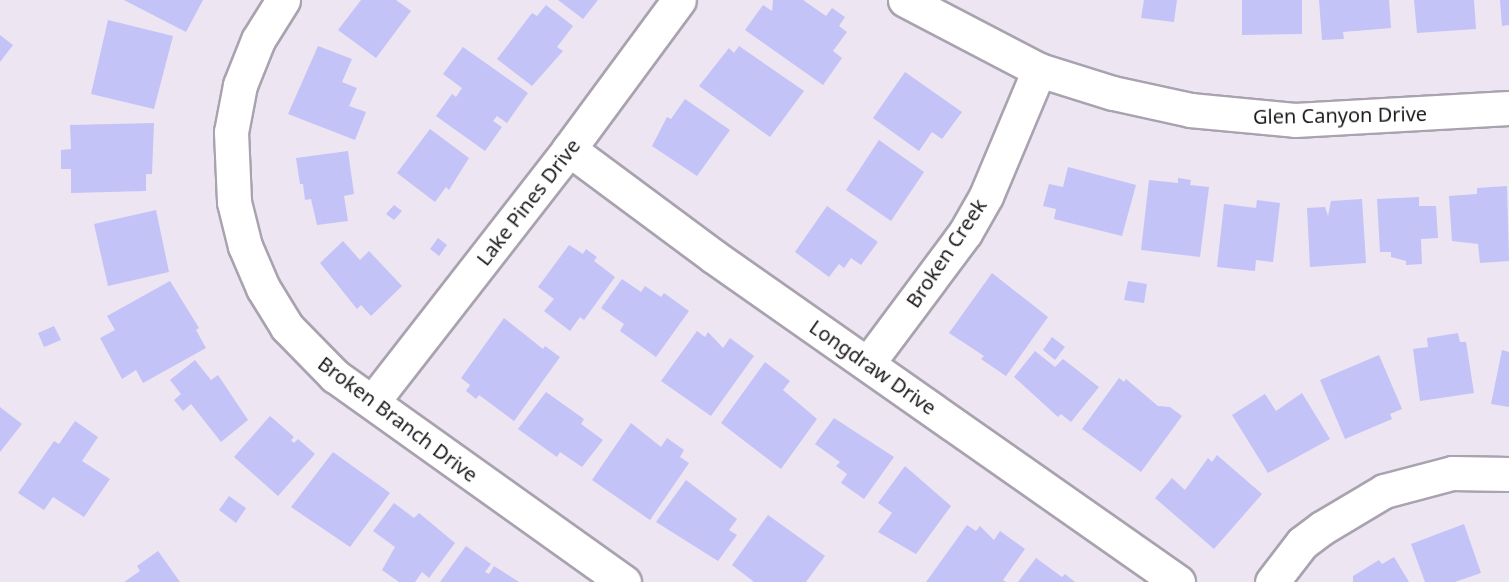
<!DOCTYPE html>
<html>
<head>
<meta charset="utf-8">
<style>
  body { margin:0 }
  #map { position:relative; width:1509px; height:582px; overflow:hidden; background:#ede5f2; font-family:"Noto Sans",sans-serif }
  div>[style] { position:absolute }
  [style*='--x'] { left:calc(var(--x)*1px); top:calc(var(--y)*1px); width:calc(var(--w)*1px); rotate:calc(var(--a)*1deg) }
  .building>* { inset:0; background:#c3c3f7 }
  .roads { filter:drop-shadow(2px 0 #a9a2af) drop-shadow(-2px 0 #a9a2af) drop-shadow(0 2px #a9a2af) drop-shadow(0 -2px #a9a2af) }
  .minor>* { height:33px; margin:-16.5px; padding:0 16.5px; transform-origin:16.5px; border-radius:16.5px; background:#fff }
  span { translate:-50% -50%; white-space:nowrap; text-align:center; line-height:1.15; -webkit-text-stroke:4.5px #fff; paint-order:stroke }
  .street-label { font-size:20px; color:#1c191d }
</style>
</head>
<body>
<div id="map">
  <div class="building">
    <i style="clip-path:polygon(124px 0,203px 0,186px 32px)"></i>
    <i style="clip-path:polygon(361px 0,396px 0,411px 11px,376px 58px,338px 30px)"></i>
    <i style="clip-path:polygon(558px 0,598px 0,583px 19px)"></i>
    <i style="clip-path:polygon(773px 0,803px 0,826px 16px,832px 8px,845px 17px,839px 26px,847px 32px,833px 51px,842px 58px,823px 85px,745px 30px,763px 5px,772px 11px)"></i>
    <i style="clip-path:polygon(1144px 0,1177px 0,1174px 22px,1141px 18px)"></i>
    <i style="clip-path:polygon(1242px 0,1302px 0,1302px 34px,1242px 35px)"></i>
    <i style="clip-path:polygon(1319px 0,1389px 0,1391px 28px,1343px 32px,1344px 39px,1322px 40px)"></i>
    <i style="clip-path:polygon(1414px 0,1474px 0,1476px 29px,1417px 33px)"></i>
    <i style="clip-path:polygon(1500px 0,1509px 0,1509px 25px,1502px 26px)"></i>
    <i style="clip-path:polygon(546px 5px,573px 26px,557px 47px,563px 51px,532px 86px,497px 59px,532px 13px,537px 16px)"></i>
    <i style="clip-path:polygon(108px 20px,173px 36px,154px 109px,91px 94px)"></i>
    <i style="clip-path:polygon(0 35px,13px 45px,0 62px)"></i>
    <i style="clip-path:polygon(318px 46px,352px 59px,342px 82px,357px 88px,349px 106px,366px 112px,355px 140px,288px 114px)"></i>
    <i style="clip-path:polygon(739px 46px,804px 91px,770px 137px,699px 86px,729px 48px,734px 53px)"></i>
    <i style="clip-path:polygon(463px 47px,528px 93px,507px 123px,497px 116px,493px 121px,502px 127px,485px 151px,436px 116px,452px 94px,456px 97px,462px 88px,443px 74px)"></i>
    <i style="clip-path:polygon(905px 72px,962px 112px,942px 139px,932px 132px,919px 151px,873px 118px)"></i>
    <i style="clip-path:polygon(685px 99px,730px 130px,697px 176px,652px 146px,667px 117px,671px 119px)"></i>
    <i style="clip-path:polygon(154px 123px,152px 174px,146px 174px,146px 191px,71px 193px,71px 169px,61px 169px,61px 150px,71px 149px,70px 125px)"></i>
    <i style="clip-path:polygon(430px 129px,469px 158px,449px 190px,446px 187px,435px 202px,397px 173px)"></i>
    <i style="clip-path:polygon(879px 140px,924px 172px,891px 221px,846px 190px)"></i>
    <i style="clip-path:polygon(348px 151px,354px 194px,344px 196px,348px 221px,317px 225px,311px 199px,305px 200px,303px 184px,300px 184px,296px 158px)"></i>
    <i style="clip-path:polygon(1068px 167px,1136px 185px,1122px 236px,1054px 219px,1056px 209px,1043px 206px,1049px 184px,1063px 187px)"></i>
    <i style="clip-path:polygon(1178px 178px,1191px 180px,1190px 185px,1209px 187px,1200px 257px,1141px 250px,1149px 180px,1178px 183px)"></i>
    <i style="clip-path:polygon(1507px 186px,1509px 261px,1480px 263px,1478px 244px,1452px 241px,1449px 196px,1477px 194px,1477px 188px)"></i>
    <i style="clip-path:polygon(1419px 197px,1419px 206px,1436px 206px,1438px 238px,1421px 239px,1422px 264px,1406px 265px,1406px 261px,1391px 257px,1391px 252px,1380px 252px,1377px 199px)"></i>
    <i style="clip-path:polygon(1362px 199px,1366px 263px,1310px 267px,1307px 208px,1325px 207px,1328px 216px,1331px 201px)"></i>
    <i style="clip-path:polygon(1257px 200px,1280px 203px,1273px 262px,1256px 260px,1255px 271px,1217px 267px,1224px 204px,1256px 208px)"></i>
    <i style="clip-path:polygon(394px 205px,402px 211px,394px 220px,386px 214px)"></i>
    <i style="clip-path:polygon(827px 206px,878px 242px,861px 265px,851px 258px,844px 268px,839px 264px,829px 277px,795px 252px)"></i>
    <i style="clip-path:polygon(156px 210px,169px 272px,108px 286px,94px 224px)"></i>
    <i style="clip-path:polygon(438px 238px,447px 245px,439px 256px,430px 249px)"></i>
    <i style="clip-path:polygon(343px 241px,360px 260px,369px 251px,402px 286px,371px 316px,361px 305px,357px 309px,320px 263px)"></i>
    <i style="clip-path:polygon(569px 245px,583px 254px,586px 249px,597px 257px,594px 261px,615px 277px,584px 320px,580px 317px,570px 331px,544px 311px,554px 299px,538px 287px)"></i>
    <i style="clip-path:polygon(992px 273px,1048px 317px,1006px 376px,981px 359px,984px 356px,949px 333px)"></i>
    <i style="clip-path:polygon(622px 279px,641px 292px,645px 286px,661px 297px,664px 293px,689px 311px,656px 357px,620px 331px,624px 324px,601px 308px)"></i>
    <i style="clip-path:polygon(170px 281px,199px 328px,196px 330px,206px 348px,143px 383px,136px 370px,122px 379px,100px 338px,115px 330px,107px 316px)"></i>
    <i style="clip-path:polygon(1128px 281px,1147px 284px,1144px 303px,1124px 300px)"></i>
    <i style="clip-path:polygon(504px 318px,543px 349px,545px 346px,560px 357px,514px 421px,479px 395px,476px 399px,466px 391px,470px 385px,461px 378px)"></i>
    <i style="clip-path:polygon(54px 326px,61px 340px,44px 347px,38px 333px)"></i>
    <i style="clip-path:polygon(697px 331px,705px 337px,708px 332px,723px 348px,730px 338px,754px 356px,711px 416px,661px 381px)"></i>
    <i style="clip-path:polygon(1458px 333px,1460px 342px,1466px 342px,1474px 393px,1420px 401px,1413px 349px,1428px 347px,1427px 338px)"></i>
    <i style="clip-path:polygon(1052px 337px,1065px 347px,1055px 360px,1043px 350px)"></i>
    <i style="clip-path:polygon(1502px 350px,1509px 352px,1509px 407px,1491px 404px)"></i>
    <i style="clip-path:polygon(1035px 351px,1055px 367px,1063px 359px,1099px 387px,1071px 422px,1061px 414px,1058px 417px,1014px 377px)"></i>
    <i style="clip-path:polygon(1379px 355px,1402px 409px,1390px 414px,1392px 419px,1345px 439px,1320px 380px)"></i>
    <i style="clip-path:polygon(195px 360px,211px 380px,218px 375px,248px 420px,221px 442px,191px 404px,183px 411px,174px 400px,181px 394px,170px 380px)"></i>
    <i style="clip-path:polygon(765px 362px,790px 381px,783px 390px,817px 419px,781px 469px,721px 423px)"></i>
    <i style="clip-path:polygon(1119px 378px,1124px 382px,1126px 379px,1158px 406px,1170px 407px,1182px 416px,1141px 472px,1082px 429px)"></i>
    <i style="clip-path:polygon(546px 392px,584px 419px,581px 424px,603px 440px,582px 467px,560px 452px,557px 457px,518px 429px)"></i>
    <i style="clip-path:polygon(1302px 393px,1330px 439px,1268px 473px,1232px 415px,1265px 394px,1276px 411px)"></i>
    <i style="clip-path:polygon(0 407px,22px 424px,0 452px)"></i>
    <i style="clip-path:polygon(270px 416px,294px 437px,291px 440px,294px 443px,298px 439px,315px 454px,278px 496px,234px 457px)"></i>
    <i style="clip-path:polygon(834px 418px,894px 457px,864px 499px,841px 483px,847px 474px,836px 466px,840px 462px,815px 444px)"></i>
    <i style="clip-path:polygon(75px 421px,98px 437px,82px 461px,110px 479px,84px 517px,53px 497px,44px 510px,18px 493px,54px 441px,59px 444px)"></i>
    <i style="clip-path:polygon(631px 423px,661px 447px,667px 438px,684px 450px,680px 457px,689px 463px,650px 520px,592px 480px)"></i>
    <i style="clip-path:polygon(333px 452px,390px 493px,350px 547px,291px 507px)"></i>
    <i style="clip-path:polygon(1217px 455px,1262px 494px,1214px 549px,1155px 498px,1172px 478px,1185px 490px,1208px 458px,1212px 462px)"></i>
    <i style="clip-path:polygon(905px 466px,951px 506px,916px 554px,878px 532px,892px 513px,878px 503px)"></i>
    <i style="clip-path:polygon(686px 480px,737px 519px,729px 530px,737px 535px,718px 561px,656px 522px)"></i>
    <i style="clip-path:polygon(229px 496px,246px 508px,236px 523px,219px 510px)"></i>
    <i style="clip-path:polygon(394px 503px,414px 518px,419px 513px,455px 543px,429px 578px,422px 572px,415px 582px,399px 582px,382px 570px,395px 547px,373px 531px)"></i>
    <i style="clip-path:polygon(768px 515px,825px 556px,806px 582px,754px 582px,732px 565px)"></i>
    <i style="clip-path:polygon(1464px 524px,1481px 573px,1455px 582px,1425px 582px,1411px 544px)"></i>
    <i style="clip-path:polygon(967px 525px,976px 531px,980px 526px,994px 540px,1000px 531px,1025px 549px,1003px 580px,1006px 582px,926px 582px)"></i>
    <i style="clip-path:polygon(466px 546px,491px 564px,485px 572px,489px 574px,494px 566px,519px 582px,440px 582px)"></i>
    <i style="clip-path:polygon(158px 551px,180px 582px,124px 582px,140px 571px,137px 566px)"></i>
    <i style="clip-path:polygon(1394px 557px,1409px 582px,1353px 582px,1353px 576px,1379px 560px,1382px 564px)"></i>
    <i style="clip-path:polygon(1036px 558px,1062px 577px,1065px 574px,1075px 582px,1018px 582px)"></i>
  </div>
  <div class="roads">
    <div class="minor">
      <i style="--x:283;--y:0;--w:47;--a:122"></i>
      <i style="--x:258;--y:40;--w:48;--a:111.8"></i>
      <i style="--x:240;--y:85;--w:48;--a:100.8"></i>
      <i style="--x:231;--y:132;--w:70;--a:87.5"></i>
      <i style="--x:234;--y:202;--w:45;--a:76"></i>
      <i style="--x:245;--y:246;--w:46;--a:66.8"></i>
      <i style="--x:263;--y:288;--w:46;--a:58.4"></i>
      <i style="--x:287;--y:327;--w:69;--a:45.6"></i>
      <i style="--x:335;--y:376;--w:355;--a:35.5"></i>
      <i style="--x:905;--y:0;--w:151;--a:27.6"></i>
      <i style="--x:1039;--y:70;--w:77;--a:17.3"></i>
      <i style="--x:1113;--y:93;--w:79;--a:12.4"></i>
      <i style="--x:1190;--y:110;--w:105;--a:5.4"></i>
      <i style="--x:1295;--y:120;--w:214;--a:-3.2"></i>
      <i style="--x:569;--y:149;--w:179;--a:36.6"></i>
      <i style="--x:713;--y:256;--w:568;--a:35.03"></i>
      <i style="--x:868;--y:363;--w:162;--a:-53.3"></i>
      <i style="--x:965;--y:233;--w:43;--a:-60.4"></i>
      <i style="--x:986;--y:196;--w:137;--a:-67.2"></i>
      <i style="--x:373;--y:401;--w:319;--a:-52.1"></i>
      <i style="--x:569;--y:149;--w:185;--a:-53.6"></i>
      <i style="--x:1272;--y:582;--w:49;--a:-52.4"></i>
      <i style="--x:1302;--y:543;--w:25;--a:-37"></i>
      <i style="--x:1322;--y:528;--w:72;--a:-30.8"></i>
      <i style="--x:1384;--y:491;--w:70;--a:-14.8"></i>
      <i style="--x:1452;--y:473;--w:57;--a:1"></i>
    </div>
  </div>
  <div class="street-label">
    <span style="left:1340px;top:115px;rotate:-1deg">Glen Canyon Drive</span>
    <span style="left:528px;top:202px;rotate:-52deg">Lake Pines Drive</span>
    <span style="left:946px;top:253px;rotate:-56deg">Broken Creek</span>
    <span style="left:873px;top:367px;rotate:35deg">Longdraw Drive</span>
    <span style="left:398px;top:419px;rotate:37deg">Broken Branch Drive</span>
  </div>
</div>
</body>
</html>
